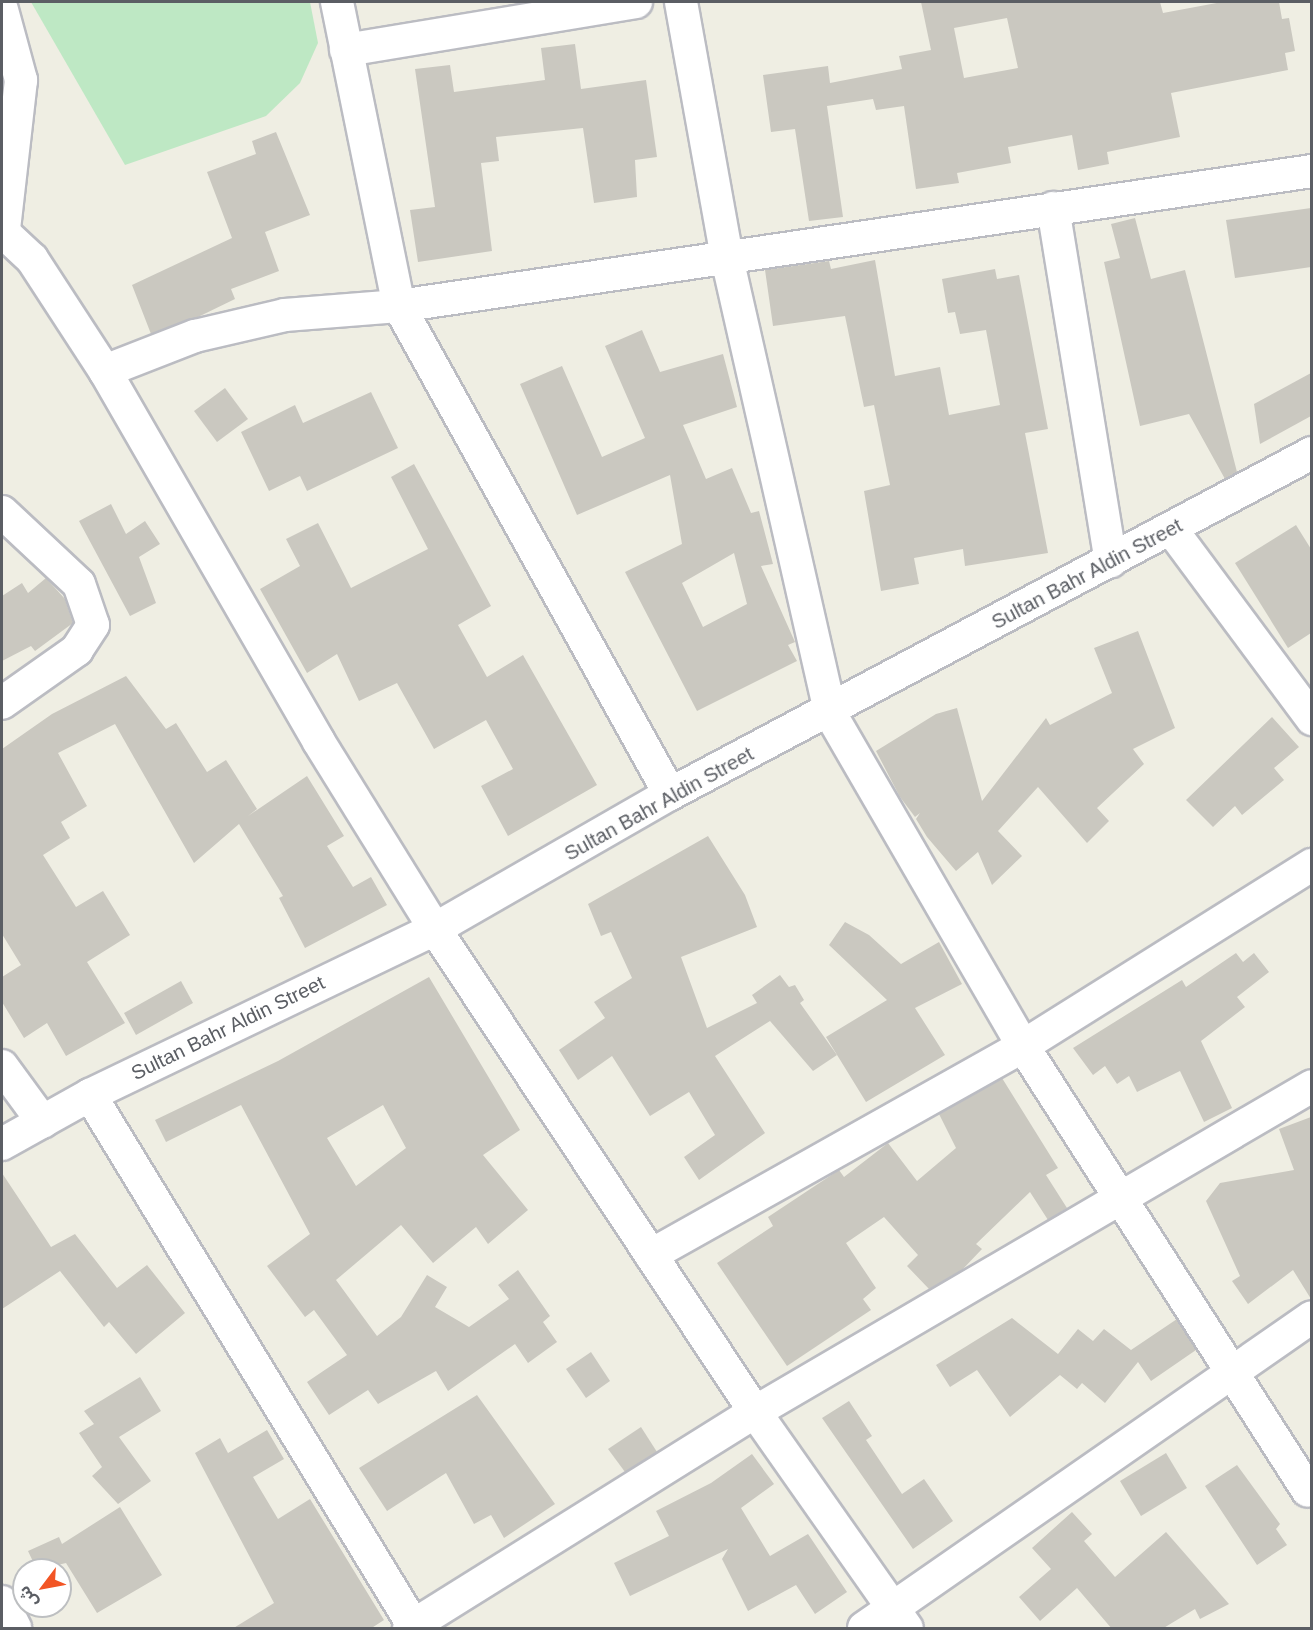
<!DOCTYPE html>
<html>
<head>
<meta charset="utf-8">
<style>
  body { margin:0 }
  #map { position:relative; width:1313px; height:1630px; overflow:hidden; background:#efeee3; font-family:Arial,"Noto Sans Arabic",sans-serif }
  div>[style] { position:absolute }
  [style*='--x'] { left:calc(var(--x)*1px); top:calc(var(--y)*1px); width:calc(var(--w)*1px); rotate:calc(var(--a)*1deg) }
  .green>* { inset:0; background:#bee8c4 }
  .building>* { inset:0; background:#cac8c0 }
  .roads { filter:drop-shadow(2px 0 #bbbcc2) drop-shadow(-2px 0 #bbbcc2) drop-shadow(0 2px #bbbcc2) drop-shadow(0 -2px #bbbcc2) }
  .minor>* { height:32px; margin:-16px; padding:0 16px; transform-origin:16px; border-radius:16px; background:#fff }
  span { translate:-50% -50%; white-space:nowrap; text-align:center; line-height:1.15; -webkit-text-stroke:6px #fff; paint-order:stroke }
  .street-label { font-size:20px; color:#5b5e64 }
  .frame { position:absolute; inset:0; border:3px solid #5b5e64; pointer-events:none }
  .north { position:absolute; left:12px; top:1558px; width:60px; height:60px; box-sizing:border-box; background:#fff; border:2px solid #bdbfc1; border-radius:50%; rotate:238deg; font-size:16px; font-weight:700; line-height:24px; text-align:center; color:#5b5e64 }
  .north::after { content:''; display:block; margin:auto; width:21px; height:27px; background:#f25525; clip-path:polygon(50% 0,100% 100%,50% 72%,0 100%) }
</style>
</head>
<body>
<div id="map">
  <div class="green">
    <i style="clip-path:polygon(31px 2px,310px 2px,318px 43px,300px 83px,266px 116px,125px 165px)"></i>
  </div>
  <div class="building">
    <i style="clip-path:polygon(evenodd,921px 2px,1160px 2px,1163px 13px,1222px 2px,1279px 2px,1282px 19px,1289px 18px,1295px 51px,1285px 53px,1288px 70px,1171px 93px,1180px 137px,1107px 152px,1109px 164px,1078px 170px,1072px 135px,1008px 147px,1011px 163px,957px 173px,959px 183px,916px 189px,904px 106px,876px 110px,873px 99px,827px 106px,843px 217px,809px 221px,795px 129px,771px 132px,763px 75px,828px 66px,830px 83px,902px 69px,899px 56px,931px 50px,921px 2px,1007px 18px,1018px 68px,964px 78px,954px 28px,1007px 18px)"></i>
    <i style="clip-path:polygon(575px 44px,581px 89px,646px 80px,657px 157px,635px 160px,637px 197px,594px 203px,583px 128px,496px 137px,499px 161px,481px 163px,492px 251px,418px 262px,410px 210px,435px 207px,415px 69px,450px 65px,454px 92px,545px 80px,541px 48px)"></i>
    <i style="clip-path:polygon(276px 132px,310px 215px,265px 232px,279px 271px,231px 289px,235px 299px,198px 317px,151px 334px,132px 285px,232px 238px,207px 172px,256px 154px,252px 141px)"></i>
    <i style="clip-path:polygon(1311px 208px,1311px 267px,1235px 278px,1226px 220px)"></i>
    <i style="clip-path:polygon(1135px 218px,1151px 279px,1185px 270px,1237px 472px,1225px 479px,1189px 414px,1140px 426px,1104px 262px,1120px 258px,1111px 224px)"></i>
    <i style="clip-path:polygon(875px 260px,895px 376px,940px 367px,949px 415px,1000px 405px,986px 330px,960px 334px,955px 312px,948px 313px,942px 279px,995px 269px,997px 279px,1019px 275px,1048px 429px,1025px 433px,1048px 553px,965px 566px,963px 549px,914px 558px,919px 584px,881px 591px,864px 491px,890px 485px,874px 405px,864px 407px,845px 316px,773px 326px,765px 270px,829px 261px,831px 269px)"></i>
    <i style="clip-path:polygon(evenodd,642px 330px,660px 372px,723px 354px,737px 407px,683px 425px,706px 479px,732px 468px,751px 513px,759px 511px,773px 564px,761px 566px,795px 642px,788px 645px,797px 661px,697px 711px,625px 572px,682px 544px,670px 475px,577px 515px,520px 384px,562px 366px,602px 457px,645px 438px,605px 346px,642px 330px,734px 553px,747px 604px,703px 627px,682px 583px,734px 553px)"></i>
    <i style="clip-path:polygon(1311px 373px,1311px 416px,1260px 444px,1254px 404px)"></i>
    <i style="clip-path:polygon(225px 388px,248px 419px,217px 442px,194px 411px)"></i>
    <i style="clip-path:polygon(371px 392px,398px 448px,307px 491px,300px 476px,269px 491px,241px 432px,295px 405px,303px 423px)"></i>
    <i style="clip-path:polygon(414px 464px,491px 606px,458px 625px,487px 677px,523px 655px,597px 785px,508px 836px,481px 786px,513px 769px,486px 720px,434px 749px,397px 683px,359px 701px,337px 654px,307px 673px,260px 589px,300px 566px,286px 539px,318px 523px,351px 588px,428px 549px,391px 477px)"></i>
    <i style="clip-path:polygon(111px 504px,126px 534px,145px 521px,160px 544px,139px 557px,156px 603px,130px 616px,79px 521px)"></i>
    <i style="clip-path:polygon(1296px 525px,1311px 549px,1311px 633px,1288px 648px,1235px 563px)"></i>
    <i style="clip-path:polygon(46px 578px,65px 599px,73px 623px,35px 651px,31px 646px,2px 661px,2px 596px,22px 583px,28px 593px)"></i>
    <i style="clip-path:polygon(1138px 631px,1175px 728px,1133px 749px,1144px 764px,1097px 808px,1109px 821px,1087px 843px,1038px 787px,998px 831px,1022px 856px,992px 885px,978px 852px,956px 871px,927px 837px,916px 819px,920px 813px,915px 817px,900px 797px,876px 751px,936px 714px,957px 708px,982px 801px,1046px 718px,1050px 725px,1112px 693px,1094px 648px)"></i>
    <i style="clip-path:polygon(126px 676px,166px 729px,176px 723px,207px 772px,226px 760px,257px 809px,248px 816px,307px 776px,344px 836px,327px 846px,353px 887px,371px 877px,387px 905px,305px 948px,279px 898px,283px 896px,239px 824px,194px 863px,115px 724px,58px 753px,87px 806px,61px 822px,70px 838px,43px 855px,76px 907px,103px 891px,130px 935px,87px 962px,125px 1023px,66px 1056px,47px 1023px,24px 1038px,2px 1002px,2px 977px,21px 965px,2px 934px,2px 749px,52px 714px)"></i>
    <i style="clip-path:polygon(1272px 717px,1299px 747px,1274px 768px,1284px 780px,1242px 815px,1235px 806px,1213px 827px,1186px 800px)"></i>
    <i style="clip-path:polygon(708px 836px,745px 895px,757px 927px,681px 957px,707px 1028px,757px 1003px,752px 995px,780px 975px,789px 987px,795px 985px,804px 1000px,800px 1003px,837px 1055px,813px 1071px,770px 1021px,715px 1056px,765px 1133px,699px 1180px,684px 1157px,715px 1135px,689px 1092px,650px 1116px,612px 1056px,578px 1080px,559px 1050px,605px 1018px,594px 1002px,632px 978px,611px 932px,601px 936px,588px 904px)"></i>
    <i style="clip-path:polygon(845px 922px,869px 935px,901px 964px,939px 942px,962px 984px,915px 1008px,945px 1055px,866px 1102px,826px 1037px,887px 1000px,829px 945px)"></i>
    <i style="clip-path:polygon(1236px 953px,1243px 962px,1254px 953px,1269px 972px,1237px 997px,1245px 1007px,1201px 1041px,1232px 1108px,1204px 1122px,1180px 1071px,1137px 1092px,1129px 1076px,1117px 1084px,1105px 1066px,1093px 1075px,1073px 1048px,1182px 980px,1186px 987px)"></i>
    <i style="clip-path:polygon(evenodd,429px 977px,520px 1130px,483px 1155px,528px 1210px,488px 1244px,476px 1227px,433px 1263px,401px 1225px,336px 1280px,377px 1336px,401px 1317px,427px 1275px,447px 1287px,435px 1307px,469px 1327px,509px 1299px,498px 1285px,518px 1270px,550px 1316px,543px 1322px,557px 1342px,528px 1363px,515px 1344px,448px 1391px,436px 1371px,378px 1404px,368px 1390px,329px 1415px,307px 1382px,347px 1355px,314px 1310px,305px 1317px,267px 1266px,310px 1234px,241px 1105px,166px 1142px,155px 1120px,278px 1061px,429px 977px,383px 1105px,406px 1148px,356px 1186px,327px 1138px,383px 1105px)"></i>
    <i style="clip-path:polygon(181px 981px,193px 1003px,136px 1035px,124px 1013px)"></i>
    <i style="clip-path:polygon(1002px 1078px,1058px 1168px,1046px 1175px,1067px 1208px,1048px 1220px,1030px 1192px,976px 1244px,982px 1249px,961px 1271px,929px 1289px,907px 1266px,918px 1255px,884px 1217px,846px 1243px,876px 1288px,863px 1299px,871px 1310px,787px 1366px,717px 1263px,773px 1226px,768px 1217px,839px 1170px,844px 1177px,888px 1143px,917px 1181px,956px 1148px,939px 1114px)"></i>
    <i style="clip-path:polygon(1311px 1117px,1311px 1299px,1293px 1270px,1248px 1304px,1232px 1281px,1240px 1276px,1206px 1201px,1220px 1183px,1294px 1170px,1279px 1129px)"></i>
    <i style="clip-path:polygon(2px 1173px,51px 1247px,75px 1234px,117px 1288px,147px 1265px,185px 1313px,136px 1354px,109px 1322px,104px 1327px,60px 1271px,2px 1309px)"></i>
    <i style="clip-path:polygon(1012px 1318px,1058px 1354px,1078px 1329px,1093px 1341px,1104px 1329px,1131px 1350px,1177px 1319px,1196px 1350px,1151px 1381px,1138px 1362px,1105px 1403px,1082px 1383px,1077px 1389px,1060px 1375px,1010px 1417px,977px 1370px,950px 1387px,936px 1365px)"></i>
    <i style="clip-path:polygon(591px 1352px,610px 1381px,586px 1398px,566px 1369px)"></i>
    <i style="clip-path:polygon(140px 1377px,161px 1411px,119px 1437px,151px 1481px,118px 1504px,92px 1476px,102px 1467px,79px 1433px,94px 1424px,84px 1411px)"></i>
    <i style="clip-path:polygon(477px 1395px,555px 1504px,504px 1538px,491px 1515px,474px 1524px,446px 1473px,387px 1511px,359px 1468px)"></i>
    <i style="clip-path:polygon(849px 1401px,872px 1436px,866px 1440px,902px 1494px,924px 1479px,953px 1521px,913px 1549px,822px 1418px)"></i>
    <i style="clip-path:polygon(641px 1427px,657px 1452px,625px 1472px,608px 1449px)"></i>
    <i style="clip-path:polygon(267px 1430px,284px 1459px,253px 1477px,278px 1519px,310px 1499px,384px 1620px,370px 1629px,232px 1629px,274px 1603px,195px 1453px,220px 1438px,228px 1453px)"></i>
    <i style="clip-path:polygon(1166px 1453px,1187px 1488px,1141px 1516px,1120px 1481px)"></i>
    <i style="clip-path:polygon(752px 1454px,774px 1484px,741px 1508px,770px 1556px,808px 1534px,847px 1592px,815px 1614px,796px 1585px,748px 1611px,722px 1559px,728px 1549px,630px 1596px,614px 1563px,669px 1536px,656px 1511px,711px 1483px)"></i>
    <i style="clip-path:polygon(1237px 1465px,1280px 1524px,1276px 1529px,1287px 1545px,1257px 1565px,1205px 1486px)"></i>
    <i style="clip-path:polygon(120px 1507px,162px 1575px,97px 1613px,66px 1563px,37px 1570px,28px 1551px,59px 1537px,62px 1544px)"></i>
    <i style="clip-path:polygon(1072px 1512px,1092px 1534px,1084px 1541px,1115px 1577px,1166px 1532px,1229px 1604px,1200px 1619px,1195px 1609px,1162px 1629px,1112px 1629px,1077px 1588px,1040px 1621px,1019px 1597px,1051px 1569px,1032px 1548px)"></i>
  </div>
  <div class="roads">
    <div class="minor">
      <i style="--x:337;--y:2;--w:310;--a:78.5"></i>
      <i style="--x:399;--y:306;--w:558;--a:60.96"></i>
      <i style="--x:681;--y:2;--w:260;--a:79.8"></i>
      <i style="--x:727;--y:258;--w:467;--a:77.2"></i>
      <i style="--x:830;--y:713;--w:385;--a:59.9"></i>
      <i style="--x:1023;--y:1046;--w:528;--a:57.36"></i>
      <i style="--x:2;--y:10;--w:73;--a:74.8"></i>
      <i style="--x:21;--y:80;--w:150;--a:96.5"></i>
      <i style="--x:346;--y:50;--w:294;--a:-9.4"></i>
      <i style="--x:1053;--y:208;--w:358;--a:80.7"></i>
      <i style="--x:2;--y:231;--w:41;--a:43"></i>
      <i style="--x:32;--y:259;--w:134;--a:56.9"></i>
      <i style="--x:105;--y:371;--w:428;--a:60"></i>
      <i style="--x:319;--y:742;--w:220;--a:58.2"></i>
      <i style="--x:435;--y:929;--w:579;--a:56.47"></i>
      <i style="--x:755;--y:1412;--w:264;--a:54.9"></i>
      <i style="--x:105;--y:371;--w:97;--a:-21.3"></i>
      <i style="--x:195;--y:336;--w:92;--a:-13.1"></i>
      <i style="--x:285;--y:315;--w:114;--a:-4.5"></i>
      <i style="--x:399;--y:306;--w:923;--a:-8.41"></i>
      <i style="--x:2;--y:512;--w:105;--a:43.1"></i>
      <i style="--x:79;--y:584;--w:43;--a:71.1"></i>
      <i style="--x:93;--y:625;--w:30;--a:123"></i>
      <i style="--x:77;--y:650;--w:92;--a:144.8"></i>
      <i style="--x:1171;--y:529;--w:237;--a:53.4"></i>
      <i style="--x:2;--y:1066;--w:69;--a:53.8"></i>
      <i style="--x:90;--y:1095;--w:624;--a:58.63"></i>
      <i style="--x:2;--y:1144;--w:101;--a:-29.1"></i>
      <i style="--x:90;--y:1095;--w:383;--a:-25.7"></i>
      <i style="--x:435;--y:929;--w:271;--a:-29.9"></i>
      <i style="--x:670;--y:794;--w:727;--a:-27.98"></i>
      <i style="--x:651;--y:1255;--w:427;--a:-29.3"></i>
      <i style="--x:1023;--y:1046;--w:341;--a:-32.1"></i>
      <i style="--x:2;--y:1602;--w:29;--a:63"></i>
      <i style="--x:409;--y:1628;--w:408;--a:-32"></i>
      <i style="--x:755;--y:1412;--w:645;--a:-30.34"></i>
      <i style="--x:864;--y:1628;--w:545;--a:-34.77"></i>
    </div>
  </div>
  <div class="street-label">
    <span style="left:1087px;top:574px;rotate:-28deg">Sultan Bahr Aldin Street</span>
    <span style="left:659px;top:804px;rotate:-29deg">Sultan Bahr Aldin Street</span>
    <span style="left:228px;top:1028px;rotate:-26deg">Sultan Bahr Aldin Street</span>
  </div>
  <div class="frame"></div>
  <div class="north">ش</div>
</div>
</body>
</html>
